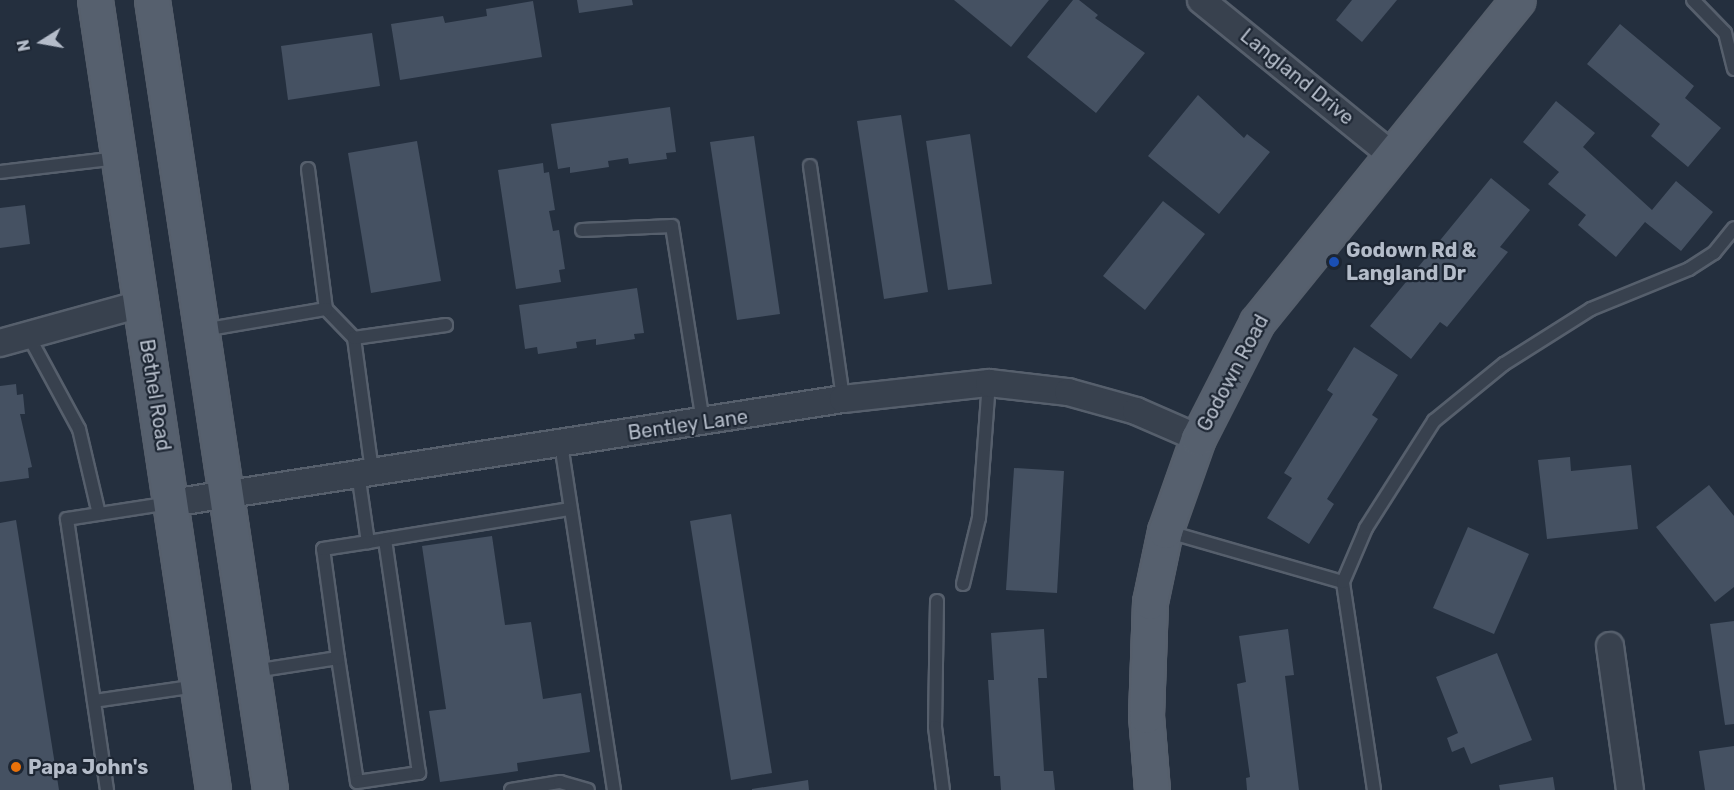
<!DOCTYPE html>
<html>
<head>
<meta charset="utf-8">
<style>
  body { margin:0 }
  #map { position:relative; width:1734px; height:790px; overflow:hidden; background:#242f3e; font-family:Rubik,sans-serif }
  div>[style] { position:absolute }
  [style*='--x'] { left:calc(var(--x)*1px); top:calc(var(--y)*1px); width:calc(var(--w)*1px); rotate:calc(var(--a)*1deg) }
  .building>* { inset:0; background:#455162 }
  .roads { filter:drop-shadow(2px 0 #565f6c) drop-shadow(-2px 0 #565f6c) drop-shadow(0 2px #565f6c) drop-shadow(0 -2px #565f6c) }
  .lane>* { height:12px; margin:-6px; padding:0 6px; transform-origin:6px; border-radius:6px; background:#38414e }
  .street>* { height:26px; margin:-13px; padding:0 13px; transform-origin:13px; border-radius:13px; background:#38414e }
  .primary>* { height:33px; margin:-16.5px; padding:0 16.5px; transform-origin:16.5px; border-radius:16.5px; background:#56606e }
  .dots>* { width:16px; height:16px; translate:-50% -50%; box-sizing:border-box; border:3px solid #1d2633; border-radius:50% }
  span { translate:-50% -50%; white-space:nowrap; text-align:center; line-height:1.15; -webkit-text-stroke:4.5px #1d2633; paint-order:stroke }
  .street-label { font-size:20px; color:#b4bcc9 }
  .poi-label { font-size:20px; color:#b4bcc9; font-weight:700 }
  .left { translate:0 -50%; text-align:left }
  .north { position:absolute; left:12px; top:12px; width:60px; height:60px; -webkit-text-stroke:4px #1d2633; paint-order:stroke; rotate:259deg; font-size:16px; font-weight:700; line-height:24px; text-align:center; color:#b4bcc9 }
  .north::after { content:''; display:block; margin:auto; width:21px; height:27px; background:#b4bcc9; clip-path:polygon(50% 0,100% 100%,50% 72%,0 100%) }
</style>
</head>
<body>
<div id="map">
  <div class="building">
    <i style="clip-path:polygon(577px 0,632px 0,633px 5px,579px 13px)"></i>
    <i style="clip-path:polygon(954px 0,1049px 0,1011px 47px)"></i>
    <i style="clip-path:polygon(1073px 0,1079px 0,1098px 15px,1095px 18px,1145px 53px,1096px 113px,1027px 57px)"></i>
    <i style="clip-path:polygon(1352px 0,1397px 0,1362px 42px,1336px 20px)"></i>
    <i style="clip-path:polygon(533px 1px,542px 57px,400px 80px,391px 24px,443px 16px,445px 23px,487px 16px,486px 9px)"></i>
    <i style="clip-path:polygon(1620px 24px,1694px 86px,1685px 98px,1721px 128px,1688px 167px,1651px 136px,1660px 124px,1587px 64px)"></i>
    <i style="clip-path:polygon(372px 33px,380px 86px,288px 100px,281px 46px)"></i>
    <i style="clip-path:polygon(1198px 95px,1244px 138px,1247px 134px,1270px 152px,1219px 214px,1148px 156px)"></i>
    <i style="clip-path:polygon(1556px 101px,1595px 133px,1583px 147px,1652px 210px,1676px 181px,1713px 212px,1681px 251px,1645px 222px,1616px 257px,1578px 225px,1586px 215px,1548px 184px,1559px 172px,1523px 142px)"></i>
    <i style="clip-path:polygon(670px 107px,676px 152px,666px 153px,667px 159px,629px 164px,628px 158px,608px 161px,609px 167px,570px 173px,570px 167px,558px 169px,551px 124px)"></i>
    <i style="clip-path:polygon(901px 115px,928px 292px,884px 299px,857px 121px)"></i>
    <i style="clip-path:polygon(970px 134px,992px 284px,948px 290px,926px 141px)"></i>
    <i style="clip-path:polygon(754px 136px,780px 314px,737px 320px,710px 142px)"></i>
    <i style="clip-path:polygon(417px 141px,441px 281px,371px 293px,348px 153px)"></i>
    <i style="clip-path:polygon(543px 163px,544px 173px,549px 172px,555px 210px,549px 211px,553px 231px,559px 230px,565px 269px,559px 270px,561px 282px,516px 289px,498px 170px)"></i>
    <i style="clip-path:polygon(1491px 178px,1530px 210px,1500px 247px,1508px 252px,1447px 327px,1440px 322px,1411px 359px,1370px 326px)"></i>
    <i style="clip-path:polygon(1163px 201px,1205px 234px,1145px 310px,1103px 276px)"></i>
    <i style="clip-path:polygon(25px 205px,30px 244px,0 248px,0 208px)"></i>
    <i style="clip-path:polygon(637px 288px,644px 333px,634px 334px,635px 339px,596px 345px,596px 339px,576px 342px,577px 348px,538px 354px,537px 347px,525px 349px,519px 305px)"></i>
    <i style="clip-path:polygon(1354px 347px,1398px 375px,1372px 415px,1378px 419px,1327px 499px,1334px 504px,1309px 544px,1267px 518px,1292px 478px,1284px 473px,1333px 394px,1327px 390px)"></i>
    <i style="clip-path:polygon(16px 384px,17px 395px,23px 394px,25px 414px,20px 414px,32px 467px,28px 468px,29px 478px,0 482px,0 386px)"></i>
    <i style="clip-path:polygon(1570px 457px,1571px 471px,1631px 465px,1638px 529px,1547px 539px,1538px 460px)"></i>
    <i style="clip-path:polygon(1014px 468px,1064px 471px,1057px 593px,1006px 590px)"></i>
    <i style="clip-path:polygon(1709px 485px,1734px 516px,1734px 587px,1715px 602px,1656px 527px)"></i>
    <i style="clip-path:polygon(731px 514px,772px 773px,731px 780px,690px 521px)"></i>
    <i style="clip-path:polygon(16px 520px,59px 790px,0 790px,0 523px)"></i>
    <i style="clip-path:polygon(1468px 527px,1529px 554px,1494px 634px,1433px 608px)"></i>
    <i style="clip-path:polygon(492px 536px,505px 625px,531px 622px,543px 699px,581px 693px,590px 752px,517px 763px,518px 771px,440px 782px,429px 711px,446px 709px,422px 546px)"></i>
    <i style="clip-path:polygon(1734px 621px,1734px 724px,1725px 725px,1710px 624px)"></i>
    <i style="clip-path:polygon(1044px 629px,1047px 678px,1038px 678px,1044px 771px,1053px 771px,1055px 790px,1001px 790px,1000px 776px,994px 776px,988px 680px,994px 680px,991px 633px)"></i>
    <i style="clip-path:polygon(1288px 629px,1294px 675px,1285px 676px,1299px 790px,1247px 790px,1246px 778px,1250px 777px,1237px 684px,1246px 682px,1239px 636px)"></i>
    <i style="clip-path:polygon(1497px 653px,1532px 740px,1471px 764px,1464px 747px,1452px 752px,1447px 738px,1458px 733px,1436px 677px)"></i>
    <i style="clip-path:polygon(1734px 746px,1734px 790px,1705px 790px,1699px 751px)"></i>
    <i style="clip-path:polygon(1553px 777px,1555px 790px,1500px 790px,1499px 785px)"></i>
    <i style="clip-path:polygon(808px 780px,809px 790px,752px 790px,752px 789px)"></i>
  </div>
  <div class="roads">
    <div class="lane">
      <i style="--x:1693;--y:0;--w:46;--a:45.9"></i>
      <i style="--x:1725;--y:33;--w:37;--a:76"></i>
      <i style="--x:810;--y:166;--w:235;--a:81.9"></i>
      <i style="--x:308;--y:169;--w:141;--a:82.7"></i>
      <i style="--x:326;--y:309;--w:40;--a:46"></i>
      <i style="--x:354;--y:338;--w:134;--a:82.3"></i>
      <i style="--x:0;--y:172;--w:119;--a:-6.8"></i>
      <i style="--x:582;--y:230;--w:90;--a:-2.5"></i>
      <i style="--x:672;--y:226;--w:198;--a:81"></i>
      <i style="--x:203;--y:330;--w:125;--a:-9.7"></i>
      <i style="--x:27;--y:333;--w:109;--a:61.6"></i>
      <i style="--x:79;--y:429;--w:87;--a:76.8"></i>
      <i style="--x:354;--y:338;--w:93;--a:-8"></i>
      <i style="--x:561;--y:444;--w:350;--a:81.3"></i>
      <i style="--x:358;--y:473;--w:70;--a:81.8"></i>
      <i style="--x:368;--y:542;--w:205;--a:-9.3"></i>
      <i style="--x:1165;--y:531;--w:185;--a:16"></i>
      <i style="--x:963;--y:584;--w:68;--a:-76.4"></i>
      <i style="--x:979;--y:518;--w:135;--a:-85.8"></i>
      <i style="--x:937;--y:601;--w:126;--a:90.9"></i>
      <i style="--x:935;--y:727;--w:64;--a:82.8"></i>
      <i style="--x:338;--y:658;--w:125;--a:81.3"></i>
      <i style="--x:357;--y:782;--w:63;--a:-8.3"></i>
      <i style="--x:419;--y:773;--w:236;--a:-98.3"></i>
      <i style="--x:254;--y:671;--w:85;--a:-8.8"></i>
      <i style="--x:338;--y:658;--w:110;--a:-97.8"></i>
      <i style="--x:323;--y:549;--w:46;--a:-8.8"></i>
      <i style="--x:94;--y:701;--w:104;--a:-8.3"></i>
      <i style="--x:107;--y:790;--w:274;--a:-98.4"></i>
      <i style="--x:67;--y:519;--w:104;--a:-8.8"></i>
      <i style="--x:511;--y:790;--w:50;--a:-9.3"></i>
      <i style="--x:560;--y:782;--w:29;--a:16"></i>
      <i style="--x:1374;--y:790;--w:210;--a:-98.5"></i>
      <i style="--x:1343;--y:582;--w:59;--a:-66.9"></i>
      <i style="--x:1366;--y:528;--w:127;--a:-57.6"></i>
      <i style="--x:1434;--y:421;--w:90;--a:-39.2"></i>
      <i style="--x:1504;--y:364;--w:103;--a:-32.3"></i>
      <i style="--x:1591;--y:309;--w:106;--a:-22.2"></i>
      <i style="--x:1689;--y:269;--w:30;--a:-33"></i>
      <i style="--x:1714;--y:253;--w:32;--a:-51"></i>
    </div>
    <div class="street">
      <i style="--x:1201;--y:0;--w:246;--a:39.1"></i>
      <i style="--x:0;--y:343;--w:146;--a:-15.5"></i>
      <i style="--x:171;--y:503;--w:680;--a:-8.8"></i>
      <i style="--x:843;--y:399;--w:147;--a:-6.3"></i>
      <i style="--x:989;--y:383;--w:80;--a:6.5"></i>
      <i style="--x:1068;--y:392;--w:71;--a:15.6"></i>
      <i style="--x:1136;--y:411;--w:68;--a:23.5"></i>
      <i style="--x:1610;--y:646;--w:145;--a:82.1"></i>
    </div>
    <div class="primary">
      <i style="--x:95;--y:0;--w:799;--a:81.5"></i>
      <i style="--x:152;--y:0;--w:799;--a:81.5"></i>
      <i style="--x:1152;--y:790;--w:74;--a:-94.6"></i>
      <i style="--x:1146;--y:716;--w:114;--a:-88"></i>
      <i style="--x:1150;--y:602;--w:73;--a:-78.1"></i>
      <i style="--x:1165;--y:531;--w:99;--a:-70.5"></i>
      <i style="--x:1198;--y:438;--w:130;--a:-63"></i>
      <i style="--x:1257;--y:322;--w:414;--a:-51"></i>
    </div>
  </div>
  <div class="dots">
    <i style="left:1334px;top:262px;background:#1a4fb4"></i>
    <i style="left:16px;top:767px;background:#e8710a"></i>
  </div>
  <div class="street-label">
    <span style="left:1297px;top:77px;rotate:39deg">Langland Drive</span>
    <span style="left:1233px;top:373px;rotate:-62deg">Godown Road</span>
    <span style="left:155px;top:395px;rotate:81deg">Bethel Road</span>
    <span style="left:688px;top:425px;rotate:-8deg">Bentley Lane</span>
  </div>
  <div class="poi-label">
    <span class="left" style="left:1346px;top:262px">Godown Rd &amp;<br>Langland Dr</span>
    <span class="left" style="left:28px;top:767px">Papa John's</span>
  </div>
  <div class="north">N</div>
</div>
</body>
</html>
